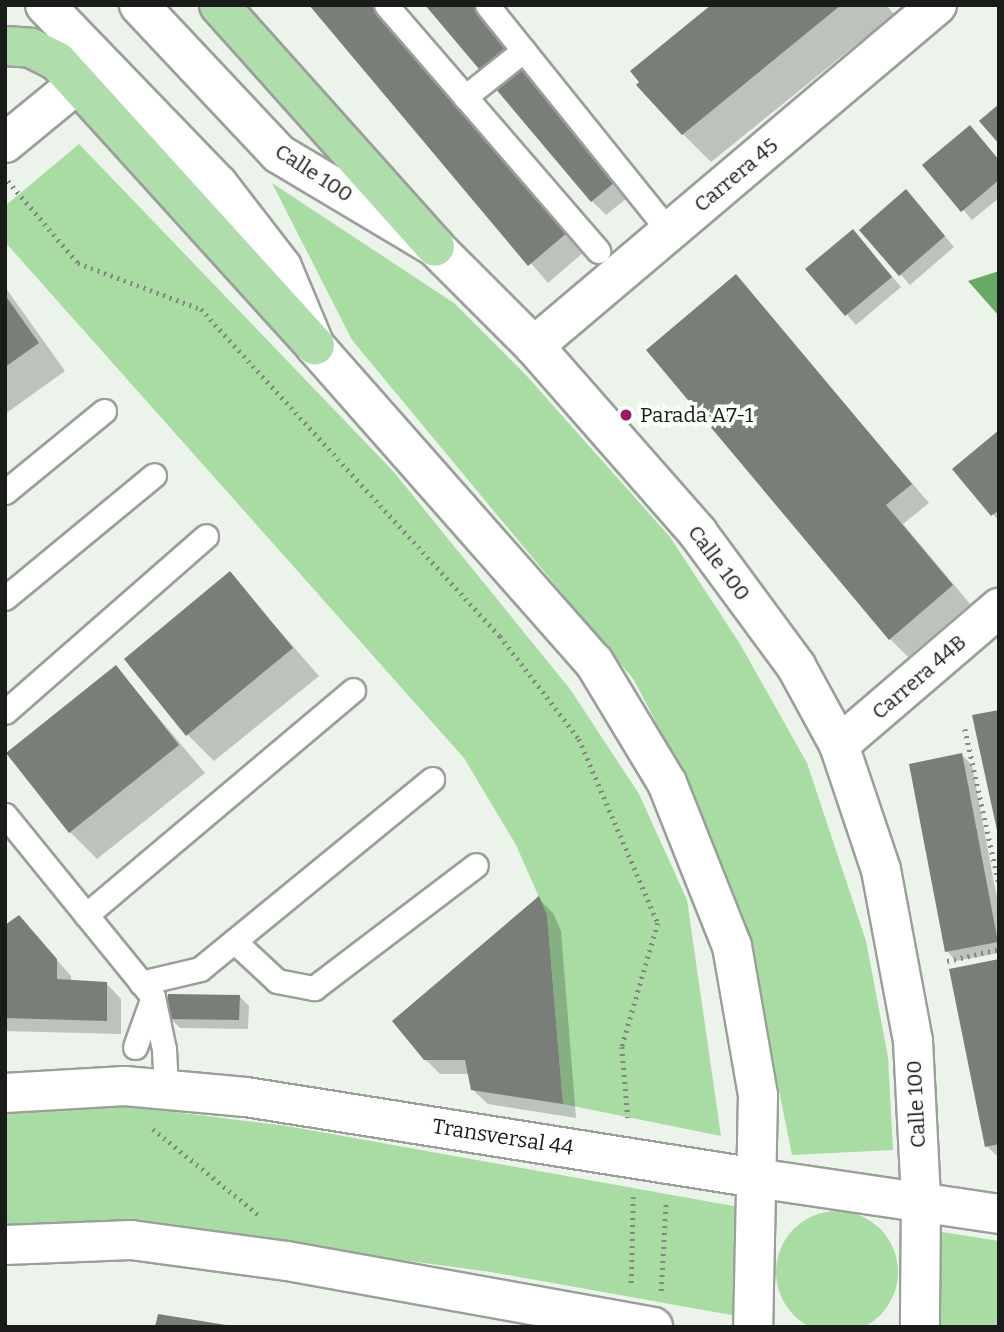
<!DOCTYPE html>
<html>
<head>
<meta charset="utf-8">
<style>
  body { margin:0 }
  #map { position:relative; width:1004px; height:1332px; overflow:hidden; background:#ecf3eb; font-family:Bitter,serif }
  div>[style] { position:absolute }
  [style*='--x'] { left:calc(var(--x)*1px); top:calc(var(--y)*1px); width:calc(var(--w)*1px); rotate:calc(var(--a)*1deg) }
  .green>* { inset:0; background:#a8dca3 }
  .round { border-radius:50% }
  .water>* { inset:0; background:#69a865 }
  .shadow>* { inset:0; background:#0003 }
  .building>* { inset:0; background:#797f78 }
  .path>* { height:4.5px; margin-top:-2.25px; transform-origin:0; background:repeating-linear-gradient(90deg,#838782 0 2px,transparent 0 7px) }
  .roads { filter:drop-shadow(2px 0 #9aa099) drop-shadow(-2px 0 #9aa099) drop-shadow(0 2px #9aa099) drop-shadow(0 -2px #9aa099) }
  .service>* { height:23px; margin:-11.5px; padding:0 11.5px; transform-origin:11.5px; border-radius:11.5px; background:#fff }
  .minor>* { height:38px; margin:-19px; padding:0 19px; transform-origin:19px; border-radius:19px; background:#fff }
  .tertiary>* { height:38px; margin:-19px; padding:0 19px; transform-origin:19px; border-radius:19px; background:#fff }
  .primary>* { height:38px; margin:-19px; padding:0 19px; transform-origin:19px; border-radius:19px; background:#afddab }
  .dots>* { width:19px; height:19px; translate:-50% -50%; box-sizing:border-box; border:4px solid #fcfffc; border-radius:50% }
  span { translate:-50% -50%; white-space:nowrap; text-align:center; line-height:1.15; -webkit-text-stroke:7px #fcfffc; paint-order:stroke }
  .street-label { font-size:21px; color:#1a1c1a }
  .poi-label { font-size:21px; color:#1a1c1a }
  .left { translate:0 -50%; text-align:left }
  .frame { position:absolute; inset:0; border:7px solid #1a1c1a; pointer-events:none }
</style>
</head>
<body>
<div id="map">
  <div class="green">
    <i style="clip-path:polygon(79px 144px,393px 471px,570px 689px,639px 794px,687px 900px,721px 1136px,563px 1104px,547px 915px,516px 845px,464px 758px,5px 242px,5px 206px)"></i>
    <i style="clip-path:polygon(272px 183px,454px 303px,525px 374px,670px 537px,740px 644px,807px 763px,866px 941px,888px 1057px,893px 1150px,792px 1155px,749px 941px,684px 776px,634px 680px,352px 340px)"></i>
    <i style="clip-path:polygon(127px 1106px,287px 1126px,739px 1207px,737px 1316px,491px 1272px,118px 1222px,5px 1227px,5px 1114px)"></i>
    <i class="round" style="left:776px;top:1211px;width:122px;height:122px"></i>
    <i style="clip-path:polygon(942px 1232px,999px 1241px,999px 1327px,940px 1327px)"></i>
  </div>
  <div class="water">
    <i style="clip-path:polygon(999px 271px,999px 316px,968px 281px)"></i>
  </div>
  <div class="shadow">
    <i style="clip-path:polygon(311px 5px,403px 5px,599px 239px,548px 283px)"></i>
    <i style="clip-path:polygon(498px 5px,647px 182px,606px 215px,592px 201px)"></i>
    <i style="clip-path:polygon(714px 5px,886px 5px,894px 14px,711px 162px,683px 134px)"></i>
    <i style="clip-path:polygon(999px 161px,999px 198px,972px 220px,925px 165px)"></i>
    <i style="clip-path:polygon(916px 202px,954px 247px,910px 285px,861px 230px)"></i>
    <i style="clip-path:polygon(862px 241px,901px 287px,856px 325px,808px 270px)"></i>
    <i style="clip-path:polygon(736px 277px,929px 503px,903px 524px,970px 604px,908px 657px,890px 639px)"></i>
    <i style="clip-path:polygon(5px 287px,65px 371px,5px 414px)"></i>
    <i style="clip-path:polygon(999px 432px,999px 521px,955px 469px)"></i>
    <i style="clip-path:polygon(230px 574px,319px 676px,214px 761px,187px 734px)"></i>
    <i style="clip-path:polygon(116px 667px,205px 773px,97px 859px,70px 832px)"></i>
    <i style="clip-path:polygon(962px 755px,972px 765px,999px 909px,999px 953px,956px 961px,947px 951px)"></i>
    <i style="clip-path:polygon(539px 899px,553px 913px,561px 931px,576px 1118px,488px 1104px,473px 1090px,470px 1074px,440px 1074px,425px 1059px)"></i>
    <i style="clip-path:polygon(19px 917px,71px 976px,71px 981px,107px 984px,121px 999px,121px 1034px,5px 1031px,5px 928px)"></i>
    <i style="clip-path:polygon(999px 960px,999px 1155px,997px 1156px,987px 1146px)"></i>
    <i style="clip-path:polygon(239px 996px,249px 1006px,248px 1029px,180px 1028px,170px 1018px)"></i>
  </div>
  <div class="building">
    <i style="clip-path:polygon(309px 5px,402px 5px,582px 220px,528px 266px)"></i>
    <i style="clip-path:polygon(425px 5px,498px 5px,633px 167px,591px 202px)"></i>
    <i style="clip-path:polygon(711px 5px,841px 5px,682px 135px,636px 85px,639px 82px,630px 71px)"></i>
    <i style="clip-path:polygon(999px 104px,999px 144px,979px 121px)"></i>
    <i style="clip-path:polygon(970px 125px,999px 160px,999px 180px,961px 212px,922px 165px)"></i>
    <i style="clip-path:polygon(906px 189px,945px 236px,899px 276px,859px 230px)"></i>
    <i style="clip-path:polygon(853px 229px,892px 277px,845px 316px,805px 269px)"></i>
    <i style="clip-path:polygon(736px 274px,912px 484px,886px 505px,953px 585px,889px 640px,646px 350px)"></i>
    <i style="clip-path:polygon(5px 295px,39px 343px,5px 367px)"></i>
    <i style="clip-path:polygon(999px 430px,999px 510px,991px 516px,952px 469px)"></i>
    <i style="clip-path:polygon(230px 571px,293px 648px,186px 736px,124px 659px)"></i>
    <i style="clip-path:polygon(116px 665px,179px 745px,69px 833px,6px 753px)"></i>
    <i style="clip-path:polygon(999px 710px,999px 835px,998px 835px,972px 715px)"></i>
    <i style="clip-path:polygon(962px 753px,998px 942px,945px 952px,909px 764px)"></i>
    <i style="clip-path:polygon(539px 896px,547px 915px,563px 1104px,471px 1090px,465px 1060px,424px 1060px,392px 1021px)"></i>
    <i style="clip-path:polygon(19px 915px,57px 959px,57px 979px,107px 982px,107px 1021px,5px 1018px,5px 925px)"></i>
    <i style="clip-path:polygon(999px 959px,999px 1144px,985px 1147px,949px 969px)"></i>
    <i style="clip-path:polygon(168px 994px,240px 995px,239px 1020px,168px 1019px)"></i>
    <i style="clip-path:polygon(158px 1314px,226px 1325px,226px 1327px,155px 1327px)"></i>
  </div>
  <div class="path">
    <i style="--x:8;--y:181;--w:108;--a:49.5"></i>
    <i style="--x:78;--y:263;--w:131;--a:20.5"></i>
    <i style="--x:201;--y:309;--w:443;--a:47.6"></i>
    <i style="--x:500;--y:636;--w:130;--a:52.5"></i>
    <i style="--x:579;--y:739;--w:200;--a:66.8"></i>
    <i style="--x:658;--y:923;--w:129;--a:106.2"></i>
    <i style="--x:622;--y:1047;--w:71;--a:85.2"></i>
    <i style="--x:965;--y:729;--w:159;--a:77.6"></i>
    <i style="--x:947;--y:961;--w:53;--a:-13"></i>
    <i style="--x:153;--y:1129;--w:138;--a:39.1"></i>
    <i style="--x:631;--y:1283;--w:86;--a:-88.7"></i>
    <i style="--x:661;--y:1291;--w:89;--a:-86.8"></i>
  </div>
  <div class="roads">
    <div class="service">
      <i style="--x:386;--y:5;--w:325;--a:49.2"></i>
      <i style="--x:487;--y:5;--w:290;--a:51.2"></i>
      <i style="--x:465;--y:97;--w:75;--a:-38.5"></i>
      <i style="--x:5;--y:492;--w:128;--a:-39.3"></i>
      <i style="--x:5;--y:598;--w:193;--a:-39.5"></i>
      <i style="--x:5;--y:712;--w:267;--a:-41.2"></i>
      <i style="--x:5;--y:815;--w:235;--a:50.9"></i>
      <i style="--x:153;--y:997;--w:53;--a:78.1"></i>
      <i style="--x:164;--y:1049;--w:41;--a:87.2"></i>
      <i style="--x:86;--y:915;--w:349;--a:-40.1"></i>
      <i style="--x:234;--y:941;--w:59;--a:42.9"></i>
      <i style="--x:277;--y:981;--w:38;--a:11"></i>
      <i style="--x:314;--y:988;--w:203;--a:-37.2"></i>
      <i style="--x:141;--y:983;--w:61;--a:-13.3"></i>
      <i style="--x:200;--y:969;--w:300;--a:-39.3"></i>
      <i style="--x:135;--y:1047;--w:53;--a:-70.2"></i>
    </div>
    <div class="minor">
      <i style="--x:534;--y:346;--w:528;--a:-40.24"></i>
      <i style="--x:839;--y:745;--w:211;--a:-40.6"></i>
      <i style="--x:5;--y:1093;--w:120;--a:-3.3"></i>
      <i style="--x:125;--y:1086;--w:121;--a:5.2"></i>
      <i style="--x:246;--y:1097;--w:516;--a:9.02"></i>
      <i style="--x:5;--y:1245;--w:126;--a:-2.3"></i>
      <i style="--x:131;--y:1240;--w:157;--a:7.7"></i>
      <i style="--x:287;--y:1261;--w:372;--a:10.2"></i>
    </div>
    <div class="tertiary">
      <i style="--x:45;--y:5;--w:249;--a:46"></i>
      <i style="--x:218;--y:184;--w:105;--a:52.4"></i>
      <i style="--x:282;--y:267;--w:86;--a:67.3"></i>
      <i style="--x:315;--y:346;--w:422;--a:48.6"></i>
      <i style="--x:594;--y:662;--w:141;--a:58.9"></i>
      <i style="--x:667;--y:783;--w:175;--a:68.3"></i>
      <i style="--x:732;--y:946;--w:151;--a:80.1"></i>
      <i style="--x:758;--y:1095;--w:232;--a:91.2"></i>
      <i style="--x:139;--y:5;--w:204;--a:46.8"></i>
      <i style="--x:279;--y:154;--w:182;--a:30.8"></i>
      <i style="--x:435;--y:247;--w:140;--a:45"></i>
      <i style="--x:534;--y:346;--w:249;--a:48.7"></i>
      <i style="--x:698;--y:533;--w:165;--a:53.6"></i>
      <i style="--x:796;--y:666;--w:90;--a:61.4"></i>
      <i style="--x:839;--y:745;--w:132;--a:71.4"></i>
      <i style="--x:881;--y:870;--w:174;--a:79.4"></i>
      <i style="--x:913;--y:1041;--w:160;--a:87.1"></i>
      <i style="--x:921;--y:1201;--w:126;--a:90.5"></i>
      <i style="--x:5;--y:143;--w:94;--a:-39.4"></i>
      <i style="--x:756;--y:1178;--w:246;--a:8.4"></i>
    </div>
    <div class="primary">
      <i style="--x:219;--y:5;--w:324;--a:48.2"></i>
      <i style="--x:5;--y:46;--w:26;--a:4"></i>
      <i style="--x:31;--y:48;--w:29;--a:27"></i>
      <i style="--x:57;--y:61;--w:384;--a:47.8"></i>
    </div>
  </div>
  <div class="dots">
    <i style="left:626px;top:415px;background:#a01865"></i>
  </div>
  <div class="street-label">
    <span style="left:314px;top:173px;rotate:33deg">Calle 100</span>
    <span style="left:736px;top:175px;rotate:-40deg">Carrera 45</span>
    <span style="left:719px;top:563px;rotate:53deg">Calle 100</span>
    <span style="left:919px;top:677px;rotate:-41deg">Carrera 44B</span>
    <span style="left:916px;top:1104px;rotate:-93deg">Calle 100</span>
    <span style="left:503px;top:1137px;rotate:9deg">Transversal 44</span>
  </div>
  <div class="poi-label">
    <span class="left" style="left:640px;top:415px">Parada A7-1</span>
  </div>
  <div class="frame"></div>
</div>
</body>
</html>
